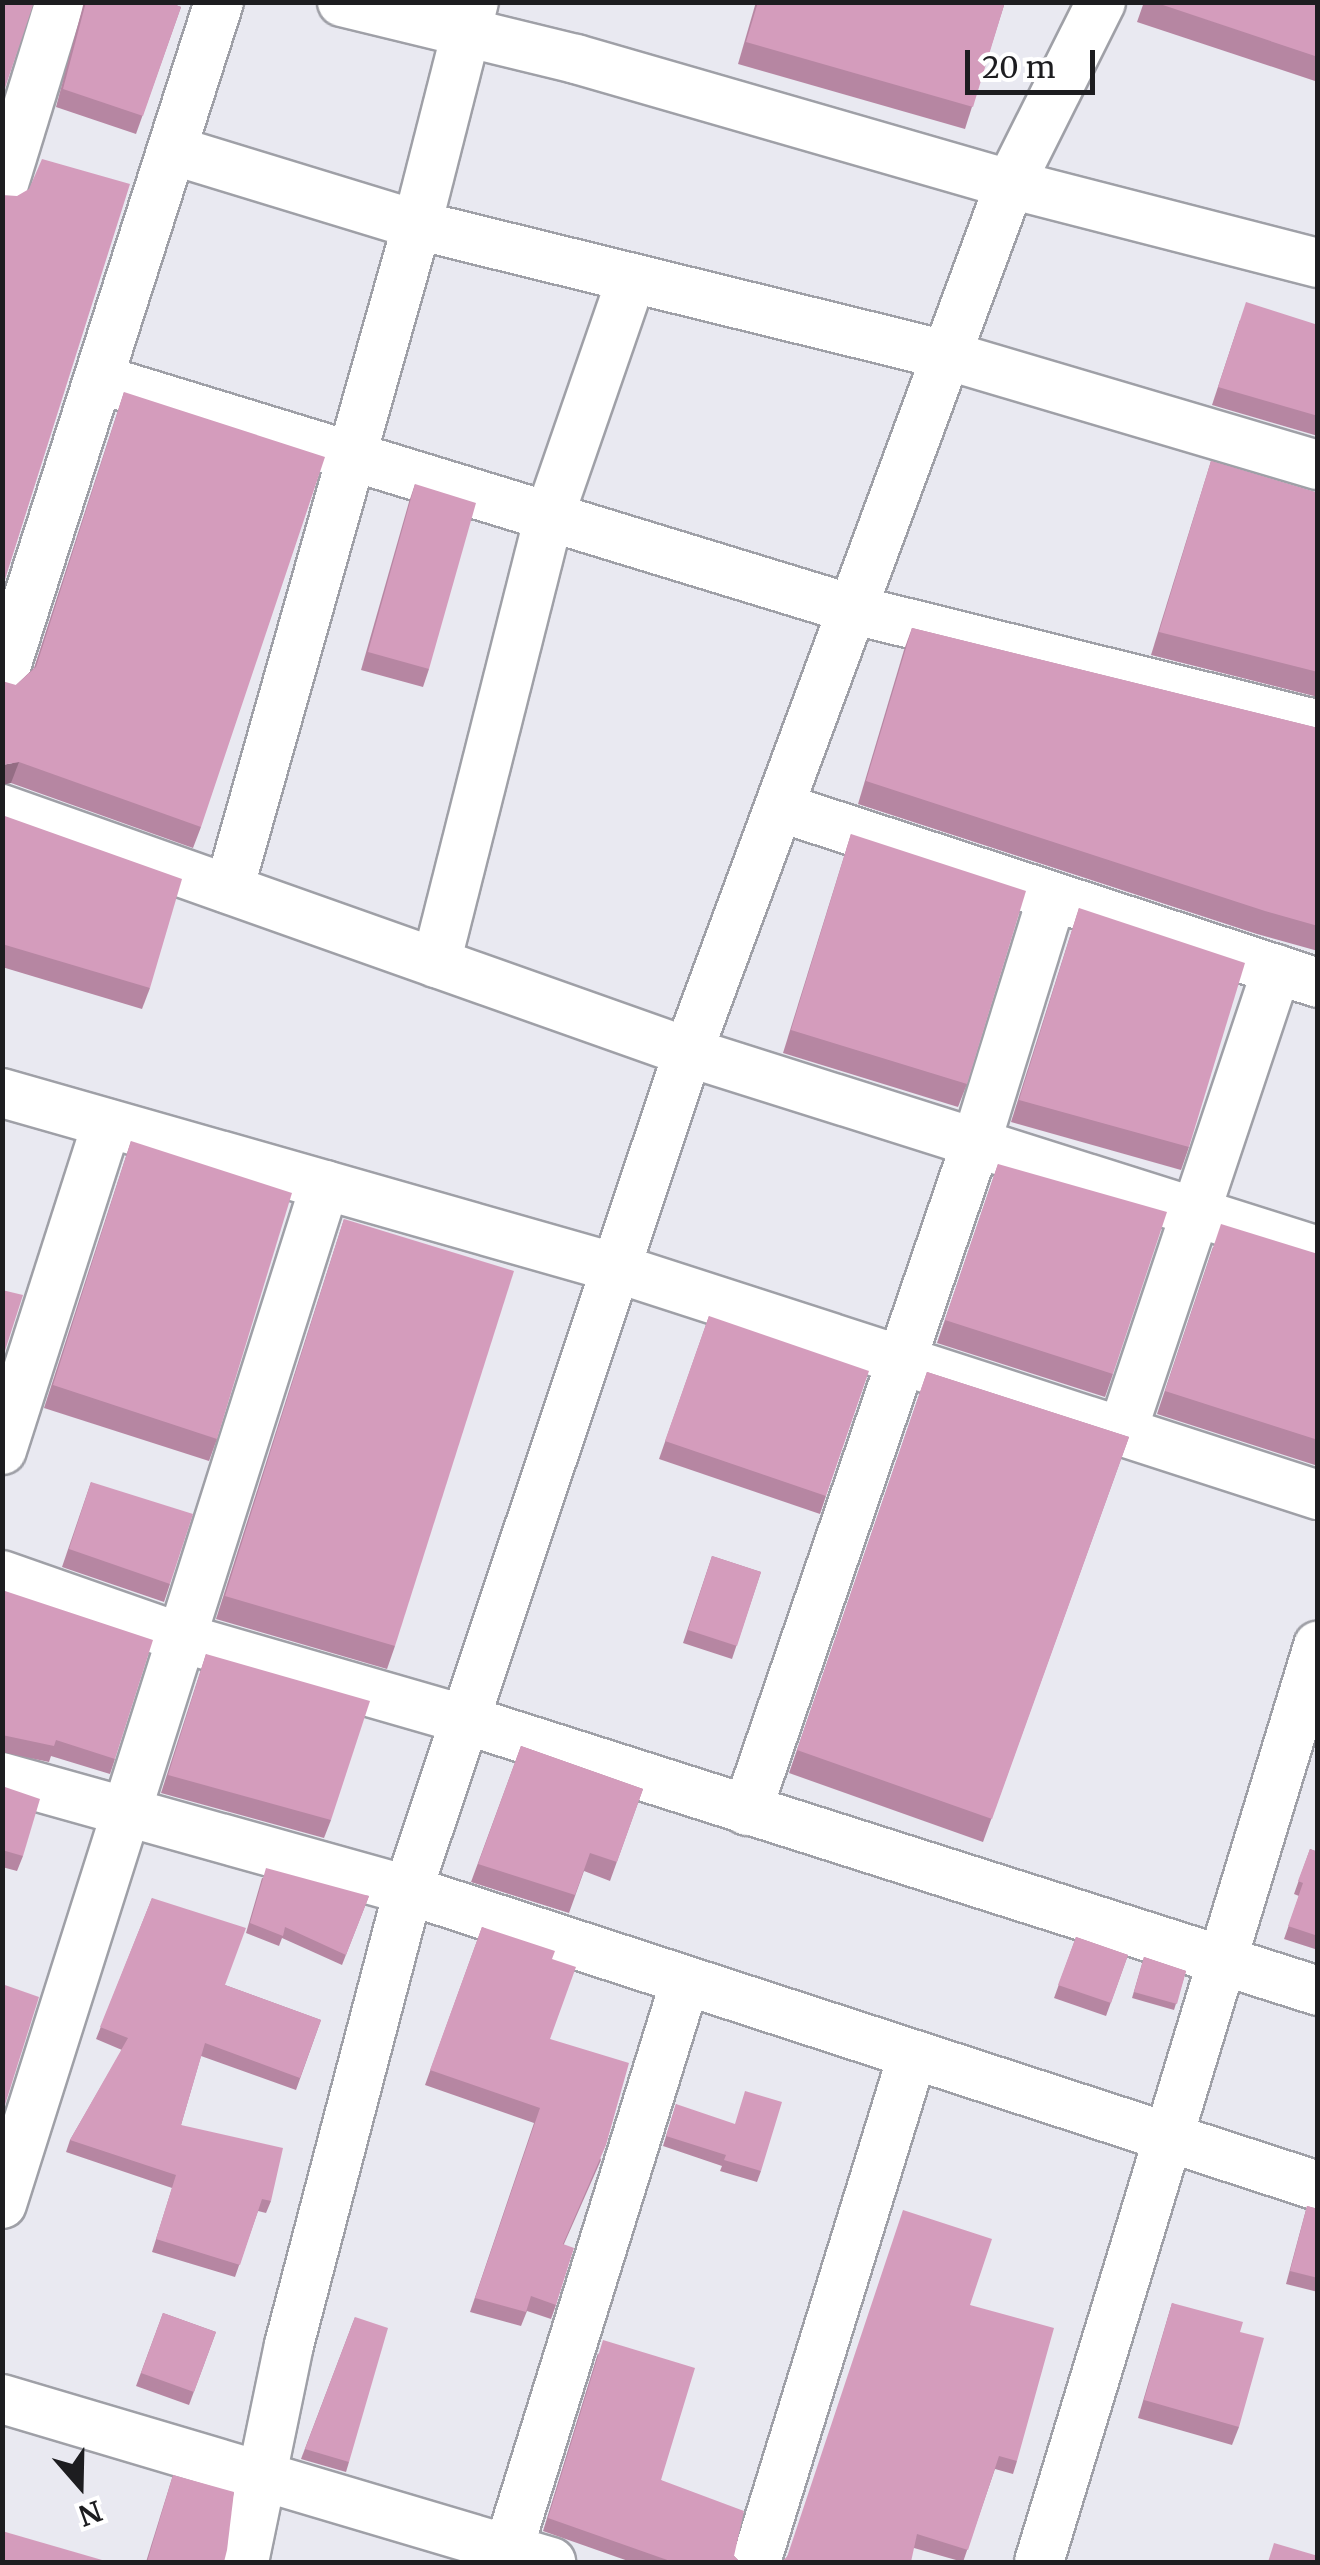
<!DOCTYPE html>
<html>
<head>
<meta charset="utf-8">
<style>
  body { margin:0 }
  #map { position:relative; width:1320px; height:2565px; overflow:hidden; background:#e9e9f1; font-family:Merriweather,serif }
  div>[style] { position:absolute }
  [style*='--x'] { left:calc(var(--x)*1px); top:calc(var(--y)*1px); width:calc(var(--w)*1px); rotate:calc(var(--a)*1deg) }
  .roads { filter:drop-shadow(2px 0 #9fa0a7) drop-shadow(-2px 0 #9fa0a7) drop-shadow(0 2px #9fa0a7) drop-shadow(0 -2px #9fa0a7) }
  .minor>* { height:48px; margin:-24px; padding:0 24px; transform-origin:24px; border-radius:24px; background:#fff }
  .wall>* { inset:0; background:#b686a2 }
  .shaded-wall>* { inset:0; background:#946d84 }
  .building>* { inset:0; background:#d49cbc }
  span { translate:-50% -50%; white-space:nowrap; text-align:center; line-height:1.15; -webkit-text-stroke:8px #fff; paint-order:stroke }
  .frame { position:absolute; inset:0; border:5px solid #1d1d20; pointer-events:none }
  .north { position:absolute; left:30px; top:2435px; width:100px; height:100px; -webkit-text-stroke:8px #fff; paint-order:stroke; rotate:160deg; font-size:28px; font-weight:700; line-height:40px; text-align:center; color:#1d1d20 }
  .north::after { content:''; display:block; margin:auto; width:35px; height:45px; background:#1d1d20; clip-path:polygon(50% 0,100% 100%,50% 72%,0 100%) }
  .scale { position:absolute; left:965px; top:50px; width:130px; height:45px; box-sizing:border-box; border:5px solid #1d1d20; border-top:0; padding-left:12px; font-size:30px; line-height:35px; white-space:nowrap; color:#1d1d20; -webkit-text-stroke:8px #fff; paint-order:stroke }
</style>
</head>
<body>
<div id="map">
  <div class="roads">
    <div class="minor">
      <i style="--x:342;--y:2;--w:241;--a:13.7"></i>
      <i style="--x:576;--y:59;--w:452;--a:16.1"></i>
      <i style="--x:1010;--y:184;--w:318;--a:14.4"></i>
      <i style="--x:172;--y:150;--w:256;--a:17"></i>
      <i style="--x:417;--y:225;--w:545;--a:13.81"></i>
      <i style="--x:946;--y:355;--w:388;--a:16.5"></i>
      <i style="--x:2;--y:190;--w:197;--a:-72.9"></i>
      <i style="--x:99;--y:379;--w:791;--a:16.99"></i>
      <i style="--x:855;--y:610;--w:477;--a:13.9"></i>
      <i style="--x:2;--y:679;--w:711;--a:-72.23"></i>
      <i style="--x:779;--y:807;--w:567;--a:18.08"></i>
      <i style="--x:2;--y:809;--w:728;--a:19.51"></i>
      <i style="--x:688;--y:1052;--w:661;--a:17.53"></i>
      <i style="--x:229;--y:889;--w:690;--a:-74.19"></i>
      <i style="--x:417;--y:225;--w:230;--a:-75.7"></i>
      <i style="--x:436;--y:963;--w:460;--a:-75.8"></i>
      <i style="--x:549;--y:517;--w:251;--a:-70.9"></i>
      <i style="--x:2;--y:1093;--w:638;--a:15.91"></i>
      <i style="--x:616;--y:1268;--w:738;--a:17.92"></i>
      <i style="--x:1122;--y:1432;--w:488;--a:-71.5"></i>
      <i style="--x:2;--y:1450;--w:343;--a:-72.2"></i>
      <i style="--x:2;--y:1575;--w:191;--a:19.3"></i>
      <i style="--x:182;--y:1638;--w:296;--a:16.1"></i>
      <i style="--x:466;--y:1720;--w:894;--a:17.64"></i>
      <i style="--x:2;--y:1777;--w:421;--a:15.6"></i>
      <i style="--x:408;--y:1890;--w:957;--a:18.02"></i>
      <i style="--x:747;--y:1811;--w:706;--a:-71.08"></i>
      <i style="--x:976;--y:1143;--w:257;--a:-72.8"></i>
      <i style="--x:2;--y:2204;--w:1069;--a:-72.41"></i>
      <i style="--x:2;--y:2399;--w:573;--a:16.54"></i>
      <i style="--x:508;--y:2550;--w:595;--a:-72.69"></i>
      <i style="--x:244;--y:2562;--w:222;--a:-78.3"></i>
      <i style="--x:289;--y:2345;--w:470;--a:-75.3"></i>
      <i style="--x:408;--y:1890;--w:884;--a:-71.52"></i>
      <i style="--x:688;--y:1052;--w:926;--a:-69.65"></i>
      <i style="--x:1010;--y:184;--w:203;--a:-63.4"></i>
      <i style="--x:756;--y:2562;--w:529;--a:-72.83"></i>
      <i style="--x:1039;--y:2562;--w:958;--a:-73.06"></i>
    </div>
  </div>
  <div class="wall">
    <i style="clip-path:polygon(84px 2px,168px 2px,181px 7px,136px 134px,56px 107px)"></i>
    <i style="clip-path:polygon(756px 2px,1005px 2px,965px 129px,738px 64px)"></i>
    <i style="clip-path:polygon(1144px 2px,1318px 2px,1318px 82px,1137px 22px)"></i>
    <i style="clip-path:polygon(1240px 320px,1318px 325px,1318px 436px,1212px 405px)"></i>
    <i style="clip-path:polygon(124px 392px,201px 827px,193px 848px,11px 783px,16px 685px,34px 668px)"></i>
    <i style="clip-path:polygon(1211px 461px,1318px 493px,1318px 697px,1151px 655px)"></i>
    <i style="clip-path:polygon(415px 484px,429px 669px,423px 687px,361px 670px,409px 502px)"></i>
    <i style="clip-path:polygon(912px 628px,1318px 728px,1318px 951px,1257px 934px,858px 804px,904px 650px)"></i>
    <i style="clip-path:polygon(2px 815px,150px 988px,142px 1009px,2px 967px)"></i>
    <i style="clip-path:polygon(851px 834px,967px 1084px,958px 1107px,783px 1053px)"></i>
    <i style="clip-path:polygon(1079px 908px,1189px 1147px,1181px 1170px,1011px 1122px)"></i>
    <i style="clip-path:polygon(131px 1141px,217px 1439px,209px 1461px,44px 1408px)"></i>
    <i style="clip-path:polygon(998px 1164px,1113px 1374px,1105px 1397px,937px 1343px)"></i>
    <i style="clip-path:polygon(344px 1219px,395px 1646px,387px 1669px,216px 1619px)"></i>
    <i style="clip-path:polygon(1213px 1247px,1318px 1254px,1318px 1466px,1157px 1414px)"></i>
    <i style="clip-path:polygon(709px 1316px,826px 1496px,820px 1514px,659px 1459px)"></i>
    <i style="clip-path:polygon(927px 1372px,1129px 1437px,983px 1842px,789px 1773px)"></i>
    <i style="clip-path:polygon(91px 1482px,170px 1584px,164px 1602px,62px 1567px)"></i>
    <i style="clip-path:polygon(712px 1556px,761px 1572px,732px 1659px,683px 1643px)"></i>
    <i style="clip-path:polygon(2px 1590px,115px 1759px,110px 1774px,51px 1756px,49px 1762px,2px 1752px)"></i>
    <i style="clip-path:polygon(206px 1654px,331px 1820px,324px 1838px,161px 1793px)"></i>
    <i style="clip-path:polygon(521px 1746px,643px 1789px,610px 1881px,584px 1871px,569px 1913px,471px 1882px)"></i>
    <i style="clip-path:polygon(2px 1786px,23px 1856px,17px 1871px,2px 1867px)"></i>
    <i style="clip-path:polygon(1310px 1849px,1318px 1852px,1318px 1950px,1284px 1939px,1299px 1896px,1294px 1894px)"></i>
    <i style="clip-path:polygon(262px 1878px,369px 1896px,342px 1965px,282px 1938px,279px 1946px,246px 1933px)"></i>
    <i style="clip-path:polygon(152px 1898px,225px 1985px,321px 2020px,296px 2090px,201px 2056px,181px 2125px,271px 2201px,266px 2213px,258px 2211px,235px 2277px,152px 2252px,172px 2188px,66px 2152px,70px 2140px,122px 2050px,96px 2039px)"></i>
    <i style="clip-path:polygon(482px 1927px,552px 1959px,550px 2039px,601px 2160px,564px 2244px,556px 2305px,551px 2319px,527px 2311px,521px 2326px,470px 2312px,534px 2123px,425px 2085px)"></i>
    <i style="clip-path:polygon(1076px 1937px,1128px 1955px,1106px 2016px,1054px 1998px)"></i>
    <i style="clip-path:polygon(1144px 1957px,1186px 1971px,1174px 2010px,1132px 1998px)"></i>
    <i style="clip-path:polygon(676px 2104px,761px 2171px,757px 2182px,720px 2171px,722px 2166px,663px 2146px)"></i>
    <i style="clip-path:polygon(1307px 2206px,1318px 2209px,1318px 2292px,1286px 2284px)"></i>
    <i style="clip-path:polygon(1172px 2303px,1240px 2332px,1239px 2427px,1232px 2445px,1138px 2418px)"></i>
    <i style="clip-path:polygon(970px 2305px,1017px 2461px,1013px 2474px,995px 2469px,963px 2562px,914px 2548px,786px 2558px)"></i>
    <i style="clip-path:polygon(163px 2313px,216px 2332px,189px 2405px,136px 2386px)"></i>
    <i style="clip-path:polygon(355px 2317px,349px 2462px,346px 2472px,301px 2459px)"></i>
    <i style="clip-path:polygon(598px 2353px,661px 2480px,740px 2562px,631px 2562px,543px 2531px)"></i>
    <i style="clip-path:polygon(173px 2475px,224px 2562px,146px 2562px)"></i>
  </div>
  <div class="shaded-wall">
    <i style="clip-path:polygon(19px 762px,11px 783px,2px 785px,2px 765px)"></i>
  </div>
  <div class="building">
    <i style="clip-path:polygon(2px 2px,34px 2px,2px 97px)"></i>
    <i style="clip-path:polygon(86px 2px,168px 2px,181px 7px,143px 116px,63px 89px)"></i>
    <i style="clip-path:polygon(758px 2px,1005px 2px,973px 107px,746px 42px)"></i>
    <i style="clip-path:polygon(1154px 2px,1318px 2px,1318px 57px)"></i>
    <i style="clip-path:polygon(42px 159px,130px 184px,2px 589px,2px 195px,17px 196px,29px 189px)"></i>
    <i style="clip-path:polygon(1246px 302px,1318px 325px,1318px 416px,1218px 387px)"></i>
    <i style="clip-path:polygon(124px 392px,325px 457px,201px 827px,19px 762px,2px 765px,2px 681px,16px 685px,36px 667px)"></i>
    <i style="clip-path:polygon(1211px 461px,1318px 493px,1318px 672px,1159px 632px)"></i>
    <i style="clip-path:polygon(415px 484px,476px 503px,429px 669px,368px 652px)"></i>
    <i style="clip-path:polygon(912px 628px,1318px 728px,1318px 926px,1265px 911px,866px 781px)"></i>
    <i style="clip-path:polygon(2px 815px,182px 879px,150px 988px,2px 944px)"></i>
    <i style="clip-path:polygon(851px 834px,1026px 891px,967px 1084px,791px 1030px)"></i>
    <i style="clip-path:polygon(1079px 908px,1245px 963px,1189px 1147px,1019px 1100px)"></i>
    <i style="clip-path:polygon(131px 1141px,292px 1193px,217px 1439px,53px 1385px)"></i>
    <i style="clip-path:polygon(998px 1164px,1167px 1212px,1113px 1374px,945px 1320px)"></i>
    <i style="clip-path:polygon(344px 1219px,514px 1271px,395px 1646px,225px 1596px)"></i>
    <i style="clip-path:polygon(1221px 1224px,1318px 1254px,1318px 1440px,1165px 1391px)"></i>
    <i style="clip-path:polygon(2px 1290px,23px 1295px,2px 1360px)"></i>
    <i style="clip-path:polygon(709px 1316px,869px 1371px,826px 1496px,665px 1441px)"></i>
    <i style="clip-path:polygon(927px 1372px,1129px 1437px,992px 1819px,797px 1750px)"></i>
    <i style="clip-path:polygon(91px 1482px,193px 1514px,170px 1584px,69px 1549px)"></i>
    <i style="clip-path:polygon(712px 1556px,761px 1572px,737px 1646px,688px 1630px)"></i>
    <i style="clip-path:polygon(2px 1590px,153px 1640px,115px 1759px,56px 1740px,54px 1746px,2px 1735px)"></i>
    <i style="clip-path:polygon(206px 1654px,370px 1701px,331px 1820px,168px 1775px)"></i>
    <i style="clip-path:polygon(521px 1746px,643px 1789px,617px 1862px,590px 1853px,575px 1895px,478px 1864px)"></i>
    <i style="clip-path:polygon(2px 1786px,40px 1799px,23px 1856px,2px 1850px)"></i>
    <i style="clip-path:polygon(1310px 1849px,1318px 1852px,1318px 1936px,1288px 1926px,1303px 1883px,1298px 1881px)"></i>
    <i style="clip-path:polygon(266px 1868px,369px 1896px,346px 1955px,285px 1927px,283px 1936px,250px 1923px)"></i>
    <i style="clip-path:polygon(152px 1898px,246px 1928px,225px 1985px,321px 2020px,300px 2078px,205px 2043px,181px 2125px,283px 2148px,271px 2201px,262px 2199px,240px 2265px,156px 2239px,176px 2175px,70px 2140px,128px 2038px,100px 2027px)"></i>
    <i style="clip-path:polygon(482px 1927px,555px 1951px,552px 1959px,576px 1967px,550px 2039px,629px 2063px,606px 2145px,563px 2244px,574px 2248px,556px 2305px,531px 2296px,526px 2312px,475px 2298px,540px 2108px,430px 2070px)"></i>
    <i style="clip-path:polygon(1076px 1937px,1128px 1955px,1111px 2003px,1058px 1985px)"></i>
    <i style="clip-path:polygon(1144px 1957px,1186px 1971px,1177px 2004px,1134px 1992px)"></i>
    <i style="clip-path:polygon(2px 1984px,39px 1997px,4px 2108px,2px 2108px)"></i>
    <i style="clip-path:polygon(745px 2091px,782px 2102px,761px 2171px,724px 2160px,726px 2155px,666px 2136px,676px 2104px,735px 2124px)"></i>
    <i style="clip-path:polygon(1307px 2206px,1318px 2209px,1318px 2278px,1290px 2271px)"></i>
    <i style="clip-path:polygon(903px 2210px,992px 2239px,970px 2305px,1054px 2328px,1017px 2461px,999px 2456px,968px 2550px,917px 2534px,911px 2562px,781px 2562px,787px 2557px)"></i>
    <i style="clip-path:polygon(1172px 2303px,1243px 2322px,1240px 2332px,1264px 2338px,1239px 2427px,1144px 2400px)"></i>
    <i style="clip-path:polygon(163px 2313px,216px 2332px,194px 2392px,141px 2373px)"></i>
    <i style="clip-path:polygon(355px 2317px,388px 2328px,349px 2462px,305px 2449px)"></i>
    <i style="clip-path:polygon(603px 2340px,695px 2368px,661px 2480px,744px 2511px,734px 2556px,740px 2562px,673px 2562px,548px 2518px)"></i>
    <i style="clip-path:polygon(173px 2475px,234px 2492px,227px 2550px,224px 2562px,147px 2562px)"></i>
    <i style="clip-path:polygon(2px 2531px,109px 2562px,2px 2562px)"></i>
    <i style="clip-path:polygon(1274px 2543px,1318px 2556px,1318px 2562px,1268px 2562px)"></i>
  </div>
  <div class="frame"></div>
  <div class="north">N</div>
  <div class="scale">20 m</div>
</div>
</body>
</html>
